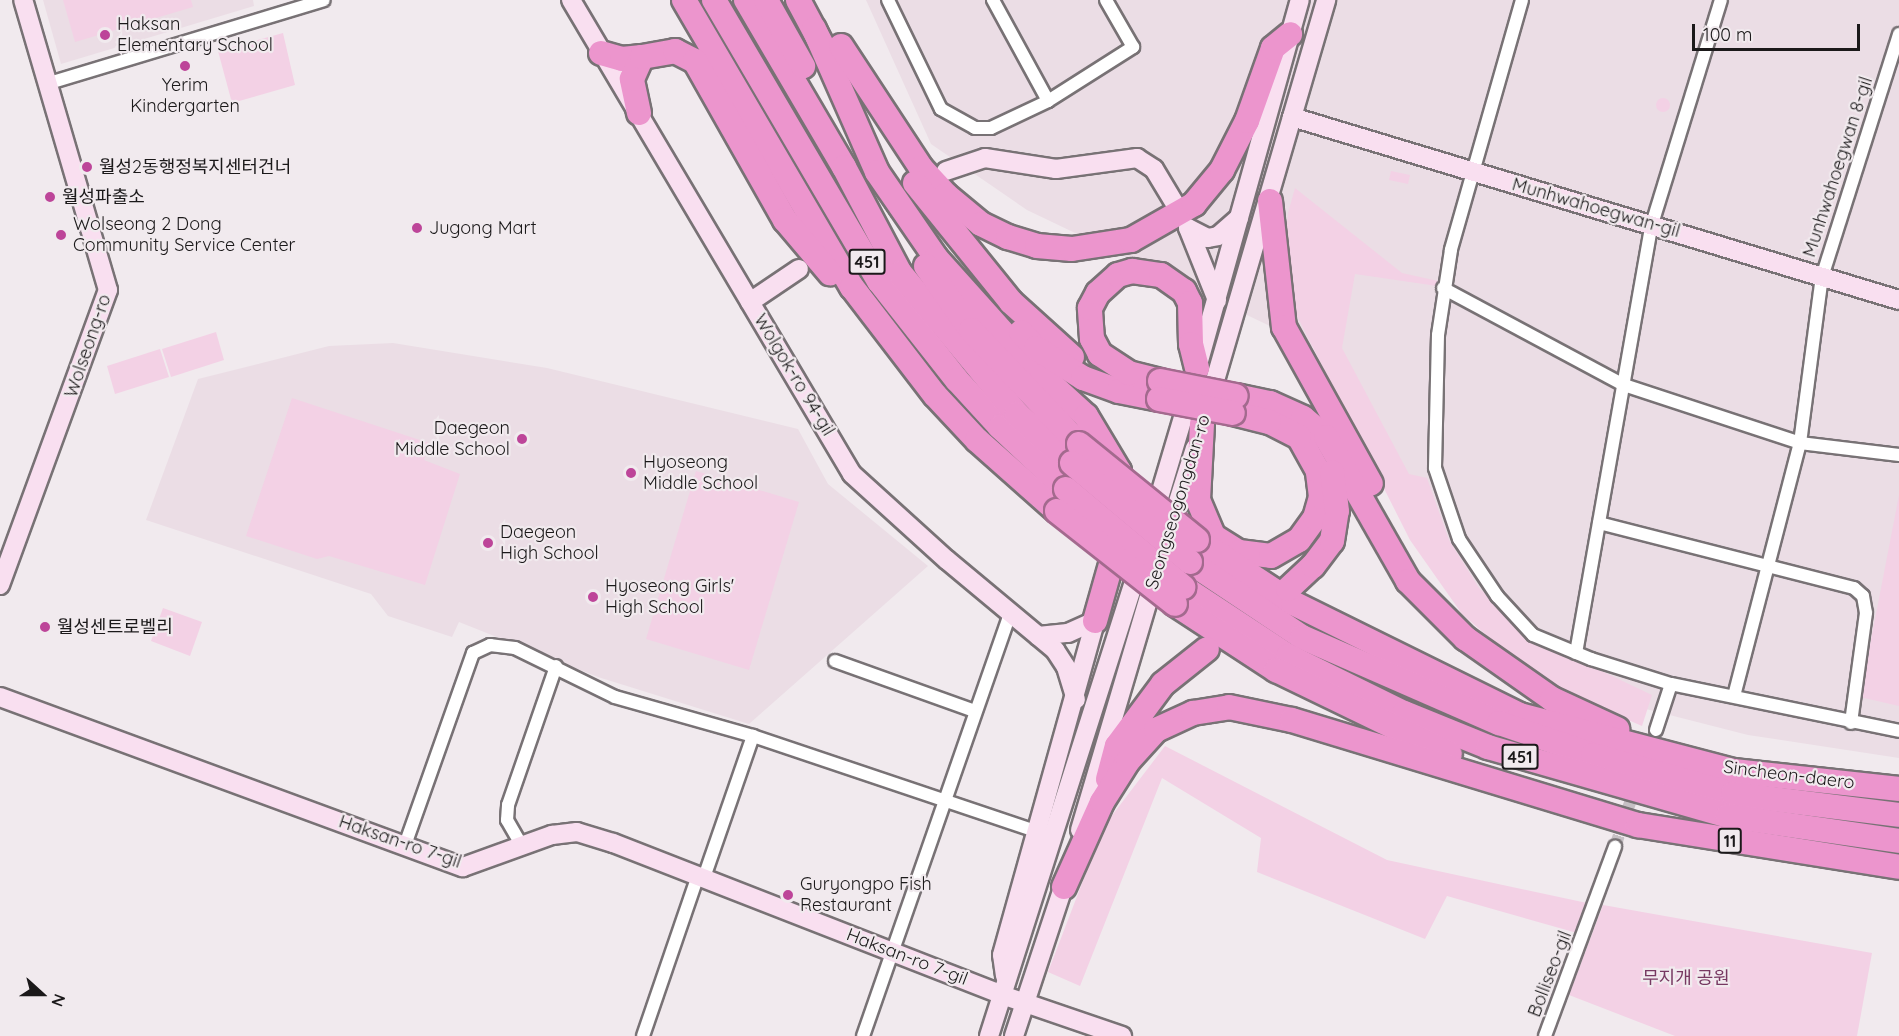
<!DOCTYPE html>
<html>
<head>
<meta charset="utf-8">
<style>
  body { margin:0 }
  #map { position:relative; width:1899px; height:1036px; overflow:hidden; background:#f1eaee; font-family:Quicksand,"Noto Sans KR",sans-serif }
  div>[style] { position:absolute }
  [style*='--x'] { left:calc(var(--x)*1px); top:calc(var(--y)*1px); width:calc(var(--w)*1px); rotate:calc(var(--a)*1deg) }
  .built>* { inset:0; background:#ebdde5 }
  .green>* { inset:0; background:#f3d1e5 }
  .round { border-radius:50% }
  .street-tunnel>* { height:12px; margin-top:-6px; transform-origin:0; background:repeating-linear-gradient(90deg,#c6c0c4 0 12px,transparent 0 18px) }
  .secondary-tunnel>* { height:18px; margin-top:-9px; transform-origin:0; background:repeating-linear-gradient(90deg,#c6c0c4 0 18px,transparent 0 27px) }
  .roads { filter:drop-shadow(2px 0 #787275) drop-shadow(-2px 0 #787275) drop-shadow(0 2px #787275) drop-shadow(0 -2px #787275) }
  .street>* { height:12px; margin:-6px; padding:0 6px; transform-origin:6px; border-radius:6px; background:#fff }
  .secondary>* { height:18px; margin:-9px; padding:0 9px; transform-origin:9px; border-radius:9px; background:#f9dff0 }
  .highway>* { height:24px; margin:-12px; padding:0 12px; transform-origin:12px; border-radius:12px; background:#ec95cd }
  .bridges { filter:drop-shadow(2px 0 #a36a8e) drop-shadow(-2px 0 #a36a8e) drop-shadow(0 2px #a36a8e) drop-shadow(0 -2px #a36a8e) }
  .highway-bridge>* { height:24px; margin:-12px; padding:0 12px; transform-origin:12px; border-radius:12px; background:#ec95cd }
  .dots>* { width:16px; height:16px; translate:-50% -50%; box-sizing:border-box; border:3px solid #f1eaee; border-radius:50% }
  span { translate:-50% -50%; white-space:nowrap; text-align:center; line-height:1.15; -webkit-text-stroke:4.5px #f1eaee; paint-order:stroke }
  .shield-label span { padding:2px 4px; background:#f1eaee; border:2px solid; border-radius:4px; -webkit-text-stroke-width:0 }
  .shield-label { font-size:16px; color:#1b191a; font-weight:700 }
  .poi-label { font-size:18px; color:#1b191a }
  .left { translate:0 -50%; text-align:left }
  .right { translate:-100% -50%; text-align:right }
  .street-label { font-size:18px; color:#1b191a }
  .park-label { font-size:18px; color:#773962 }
  .north { position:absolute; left:12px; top:964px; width:60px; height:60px; -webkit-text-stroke:4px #f1eaee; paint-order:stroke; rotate:111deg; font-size:16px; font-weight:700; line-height:24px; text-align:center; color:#1b191a }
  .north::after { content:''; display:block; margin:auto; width:21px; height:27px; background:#1b191a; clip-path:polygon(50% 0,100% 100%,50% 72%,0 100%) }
  .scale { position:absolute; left:1692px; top:24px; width:168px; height:27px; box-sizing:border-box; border:3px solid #1b191a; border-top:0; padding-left:8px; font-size:18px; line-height:21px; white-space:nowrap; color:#1b191a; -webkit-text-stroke:4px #f1eaee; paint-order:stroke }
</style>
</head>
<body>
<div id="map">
  <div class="built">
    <i style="clip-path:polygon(43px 0,253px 0,254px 6px,61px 64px)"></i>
    <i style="clip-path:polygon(866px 0,1899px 0,1899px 758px,1748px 735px,1603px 698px,1458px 599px,1322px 351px,1027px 210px,931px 144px)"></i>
    <i style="clip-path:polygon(393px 343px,547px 368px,798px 429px,828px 484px,928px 566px,749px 724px,598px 677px,459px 622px,452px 637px,388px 616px,371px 594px,146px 520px,198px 379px,329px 346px)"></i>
  </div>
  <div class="green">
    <i style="clip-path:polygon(63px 0,191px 0,193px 7px,75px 42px)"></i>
    <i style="clip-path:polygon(283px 33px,295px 85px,232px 103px,218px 51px)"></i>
    <i class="round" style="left:1656px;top:98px;width:14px;height:14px"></i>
    <i style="clip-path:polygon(1391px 171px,1410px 175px,1408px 184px,1389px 180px)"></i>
    <i style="clip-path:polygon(1295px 188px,1402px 273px,1438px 281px,1437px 286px,1355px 274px,1342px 348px,1409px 474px,1427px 478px,1449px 540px,1479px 588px,1532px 638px,1652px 695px,1642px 726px,1548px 685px,1522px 666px,1462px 614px,1410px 540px,1294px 310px,1283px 265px,1288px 213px)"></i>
    <i style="clip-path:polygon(216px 332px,224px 360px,171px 377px,162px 349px)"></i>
    <i style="clip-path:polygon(160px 349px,169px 377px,115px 394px,107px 366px)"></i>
    <i style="clip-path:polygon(292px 398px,429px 443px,424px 460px,460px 474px,425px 585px,329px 556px,317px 559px,246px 536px)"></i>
    <i style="clip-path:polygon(696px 471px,799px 502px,749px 670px,646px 639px)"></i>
    <i style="clip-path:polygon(1899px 495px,1899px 706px,1860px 697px)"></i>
    <i style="clip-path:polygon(163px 608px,202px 622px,190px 656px,151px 641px)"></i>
    <i style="clip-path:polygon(1165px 746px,1387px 860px,1587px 903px,1577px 933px,1447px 896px,1425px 939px,1257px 872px,1261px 838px,1162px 778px,1080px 986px,1048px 972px,1104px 826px)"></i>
    <i style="clip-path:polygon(1603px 905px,1872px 953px,1857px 1036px,1675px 1036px,1569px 995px)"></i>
  </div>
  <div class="street-tunnel">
    <i style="--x:1615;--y:847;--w:62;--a:-71.3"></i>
  </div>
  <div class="secondary-tunnel">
    <i style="--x:841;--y:241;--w:107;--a:-34"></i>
  </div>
  <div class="roads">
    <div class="street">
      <i style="--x:888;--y:0;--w:121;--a:64.1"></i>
      <i style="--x:941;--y:109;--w:39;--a:29"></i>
      <i style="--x:975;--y:128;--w:16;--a:0"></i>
      <i style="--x:991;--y:128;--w:63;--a:-25.3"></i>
      <i style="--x:1048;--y:101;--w:101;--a:-32.4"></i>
      <i style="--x:1133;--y:47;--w:54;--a:-119.9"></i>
      <i style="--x:993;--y:0;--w:115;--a:61.4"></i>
      <i style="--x:1522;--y:0;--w:260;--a:105.9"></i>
      <i style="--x:1451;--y:250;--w:86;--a:98.7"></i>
      <i style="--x:1438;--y:335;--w:133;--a:91.3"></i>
      <i style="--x:1435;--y:468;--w:75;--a:71.3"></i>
      <i style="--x:1459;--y:539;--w:69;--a:56.3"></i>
      <i style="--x:1497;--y:596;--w:53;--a:47.3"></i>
      <i style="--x:1533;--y:635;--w:63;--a:22.5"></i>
      <i style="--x:1591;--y:659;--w:84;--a:17.4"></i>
      <i style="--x:1671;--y:684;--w:233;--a:11.6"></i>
      <i style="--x:46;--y:84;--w:290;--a:-16.8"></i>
      <i style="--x:1443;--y:288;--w:205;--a:28.2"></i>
      <i style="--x:1624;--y:385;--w:185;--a:18.2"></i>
      <i style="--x:1800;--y:443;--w:100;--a:6.9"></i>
      <i style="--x:1599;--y:523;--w:263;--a:14.3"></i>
      <i style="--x:1854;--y:588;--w:12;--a:42"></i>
      <i style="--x:1863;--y:596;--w:17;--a:80"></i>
      <i style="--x:1866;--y:613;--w:111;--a:97.8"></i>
      <i style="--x:1576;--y:653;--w:436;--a:-80"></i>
      <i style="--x:1652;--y:224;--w:234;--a:-72.9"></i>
      <i style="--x:835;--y:661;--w:149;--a:19.7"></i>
      <i style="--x:1734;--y:696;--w:261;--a:-75.4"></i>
      <i style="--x:1800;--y:443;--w:167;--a:-82.5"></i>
      <i style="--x:1822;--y:277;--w:255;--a:-72.4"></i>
      <i style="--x:1656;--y:730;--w:48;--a:-71.9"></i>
      <i style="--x:753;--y:736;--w:301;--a:18.6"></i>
      <i style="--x:405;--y:845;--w:204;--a:-70.5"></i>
      <i style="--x:473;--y:653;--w:19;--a:-25"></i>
      <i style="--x:490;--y:645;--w:25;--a:7"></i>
      <i style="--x:515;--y:648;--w:111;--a:26.1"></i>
      <i style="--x:615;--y:697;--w:143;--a:15.8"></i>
      <i style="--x:753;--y:736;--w:152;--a:109.1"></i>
      <i style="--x:522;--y:846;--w:30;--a:-120"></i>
      <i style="--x:507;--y:820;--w:15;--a:-86"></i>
      <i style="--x:508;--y:805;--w:147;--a:-70.9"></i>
      <i style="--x:643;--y:1036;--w:167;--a:-71.1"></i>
      <i style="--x:863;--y:1036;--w:447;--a:-70.8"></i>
      <i style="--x:1545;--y:1036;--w:202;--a:-69.7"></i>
    </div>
    <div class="secondary">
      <i style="--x:571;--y:0;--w:551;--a:59.34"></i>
      <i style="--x:852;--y:474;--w:128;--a:42.2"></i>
      <i style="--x:947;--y:560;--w:141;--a:39.8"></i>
      <i style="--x:1055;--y:650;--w:20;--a:57"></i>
      <i style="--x:1066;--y:667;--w:34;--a:73"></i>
      <i style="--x:1292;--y:117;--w:634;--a:16.78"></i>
      <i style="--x:946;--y:171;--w:41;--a:-18.4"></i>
      <i style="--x:985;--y:158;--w:72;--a:8.8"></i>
      <i style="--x:1056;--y:169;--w:82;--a:-7.7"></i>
      <i style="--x:1137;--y:158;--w:20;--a:33"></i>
      <i style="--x:1154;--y:169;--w:41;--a:59"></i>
      <i style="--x:1188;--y:228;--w:78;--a:68.1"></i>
      <i style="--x:1188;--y:228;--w:22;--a:27"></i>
      <i style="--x:1208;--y:238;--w:10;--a:-11"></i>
      <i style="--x:1218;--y:236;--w:28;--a:-41"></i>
      <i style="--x:750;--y:302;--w:59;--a:-34"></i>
      <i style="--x:1197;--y:368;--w:382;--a:-74.4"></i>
      <i style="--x:1209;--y:401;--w:418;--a:-73.7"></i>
      <i style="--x:1153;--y:518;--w:129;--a:-73.4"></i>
      <i style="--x:1169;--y:530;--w:86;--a:-72.4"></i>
      <i style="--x:0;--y:585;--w:314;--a:-69.9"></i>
      <i style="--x:108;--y:290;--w:302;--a:-106.3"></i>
      <i style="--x:1038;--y:636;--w:30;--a:-6"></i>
      <i style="--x:1068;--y:633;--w:30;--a:-24"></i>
      <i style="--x:0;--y:697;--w:493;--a:20.2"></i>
      <i style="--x:463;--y:867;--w:95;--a:-19.8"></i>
      <i style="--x:552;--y:835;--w:25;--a:-7"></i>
      <i style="--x:577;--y:832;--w:38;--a:17"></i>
      <i style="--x:613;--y:843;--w:418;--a:21.3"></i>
      <i style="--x:1002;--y:995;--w:127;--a:18.9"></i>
      <i style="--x:1080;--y:830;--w:264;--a:-73.5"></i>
      <i style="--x:1005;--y:976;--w:21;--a:-98"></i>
      <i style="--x:1002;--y:955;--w:347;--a:-74.4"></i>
      <i style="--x:989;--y:1036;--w:496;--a:-72.3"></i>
      <i style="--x:1014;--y:1036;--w:169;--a:-71.7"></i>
    </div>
    <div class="highway">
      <i style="--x:684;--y:0;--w:333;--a:59.7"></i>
      <i style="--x:852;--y:287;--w:136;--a:52.5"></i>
      <i style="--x:935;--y:395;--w:62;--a:47"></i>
      <i style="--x:977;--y:440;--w:107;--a:41.6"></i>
      <i style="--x:714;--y:0;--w:326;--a:59.6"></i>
      <i style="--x:879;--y:281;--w:126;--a:51.8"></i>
      <i style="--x:957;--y:380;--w:64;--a:47.5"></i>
      <i style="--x:1000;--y:427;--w:91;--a:43.2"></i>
      <i style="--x:746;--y:0;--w:194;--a:59.6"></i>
      <i style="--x:844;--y:167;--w:120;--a:62.2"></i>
      <i style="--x:900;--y:273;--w:183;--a:50.3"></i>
      <i style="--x:1017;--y:414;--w:74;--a:41.7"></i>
      <i style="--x:766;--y:0;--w:76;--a:60.7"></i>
      <i style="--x:798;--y:0;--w:49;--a:61.9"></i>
      <i style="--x:814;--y:29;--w:156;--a:66.2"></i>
      <i style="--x:877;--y:172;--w:104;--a:55.5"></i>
      <i style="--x:936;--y:258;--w:159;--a:48.1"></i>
      <i style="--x:1042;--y:376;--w:59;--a:42.3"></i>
      <i style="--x:1086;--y:416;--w:64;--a:59"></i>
      <i style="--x:1119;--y:471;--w:10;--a:84"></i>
      <i style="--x:841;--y:46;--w:146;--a:56.7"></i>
      <i style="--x:921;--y:168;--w:37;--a:47"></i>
      <i style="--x:946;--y:195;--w:45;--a:39.6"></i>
      <i style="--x:981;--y:224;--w:30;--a:26"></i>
      <i style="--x:1008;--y:237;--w:30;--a:17"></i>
      <i style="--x:1037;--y:246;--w:35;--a:5"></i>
      <i style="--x:1072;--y:249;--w:60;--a:-8.7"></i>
      <i style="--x:1131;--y:240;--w:73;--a:-29.7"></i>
      <i style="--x:1194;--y:204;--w:44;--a:-50.5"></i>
      <i style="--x:1222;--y:170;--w:55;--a:-63"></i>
      <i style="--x:1247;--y:121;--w:77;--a:-70.4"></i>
      <i style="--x:1273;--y:48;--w:22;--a:-39"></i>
      <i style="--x:601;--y:53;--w:22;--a:16"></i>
      <i style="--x:622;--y:59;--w:20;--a:-6"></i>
      <i style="--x:639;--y:113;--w:35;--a:-102"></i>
      <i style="--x:632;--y:79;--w:24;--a:-66"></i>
      <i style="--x:642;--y:57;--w:34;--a:-10"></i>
      <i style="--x:675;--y:51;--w:22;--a:27"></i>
      <i style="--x:695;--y:61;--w:183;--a:60.5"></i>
      <i style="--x:785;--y:220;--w:70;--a:49.7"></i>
      <i style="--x:915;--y:183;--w:153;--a:51.1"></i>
      <i style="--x:1011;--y:302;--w:82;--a:42"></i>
      <i style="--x:1270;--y:201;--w:127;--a:83.7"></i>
      <i style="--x:1284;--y:327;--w:179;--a:61"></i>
      <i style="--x:926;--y:266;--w:78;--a:54.9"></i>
      <i style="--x:971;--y:330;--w:157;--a:46.5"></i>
      <i style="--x:1021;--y:332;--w:22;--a:47"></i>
      <i style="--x:1036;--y:348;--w:56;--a:32.6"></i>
      <i style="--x:1083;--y:378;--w:38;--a:20"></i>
      <i style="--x:1119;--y:391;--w:41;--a:11.3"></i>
      <i style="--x:1160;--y:381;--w:32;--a:-166"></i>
      <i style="--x:1129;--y:373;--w:35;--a:-147"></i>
      <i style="--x:1100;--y:354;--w:17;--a:-118"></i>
      <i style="--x:1092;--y:339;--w:31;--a:-94"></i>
      <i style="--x:1090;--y:308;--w:17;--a:-62"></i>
      <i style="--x:1098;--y:293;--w:27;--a:-42"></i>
      <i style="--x:1118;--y:275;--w:15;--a:-16"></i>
      <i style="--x:1132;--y:271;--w:29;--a:8"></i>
      <i style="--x:1161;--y:275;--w:28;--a:35"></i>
      <i style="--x:1184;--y:291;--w:13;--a:63"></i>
      <i style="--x:1190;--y:303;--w:41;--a:88.6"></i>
      <i style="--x:1191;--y:344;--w:25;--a:76"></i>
      <i style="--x:1236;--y:396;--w:35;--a:12"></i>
      <i style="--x:1270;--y:403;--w:36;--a:24"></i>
      <i style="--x:1303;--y:418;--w:30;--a:40"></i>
      <i style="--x:1326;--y:437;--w:166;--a:60.3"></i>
      <i style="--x:1408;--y:581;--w:81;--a:45"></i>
      <i style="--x:1465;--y:638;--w:106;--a:35"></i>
      <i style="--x:1552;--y:699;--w:72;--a:24.8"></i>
      <i style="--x:1202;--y:424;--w:76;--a:93"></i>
      <i style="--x:1198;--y:500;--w:39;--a:67"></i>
      <i style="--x:1213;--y:536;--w:31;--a:32"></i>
      <i style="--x:1239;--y:552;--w:32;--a:7"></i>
      <i style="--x:1271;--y:556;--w:32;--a:-30"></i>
      <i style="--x:1299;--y:540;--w:27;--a:-54"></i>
      <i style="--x:1315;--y:518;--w:22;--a:-74"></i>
      <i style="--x:1321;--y:497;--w:26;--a:-97"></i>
      <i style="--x:1318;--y:471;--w:39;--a:-119"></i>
      <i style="--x:1299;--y:437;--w:34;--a:-153"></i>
      <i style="--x:1269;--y:422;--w:37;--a:-166"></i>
      <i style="--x:1197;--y:540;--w:115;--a:33.3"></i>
      <i style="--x:1293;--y:603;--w:253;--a:26.3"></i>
      <i style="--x:1520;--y:715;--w:221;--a:14.7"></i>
      <i style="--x:1734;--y:771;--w:166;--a:6.2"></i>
      <i style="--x:1190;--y:562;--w:135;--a:33.8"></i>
      <i style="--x:1302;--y:637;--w:215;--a:23.6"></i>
      <i style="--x:1499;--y:723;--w:99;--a:18.8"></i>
      <i style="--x:1593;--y:755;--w:145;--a:15.6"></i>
      <i style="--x:1733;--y:794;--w:167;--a:7.2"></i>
      <i style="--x:1183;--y:587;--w:126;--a:33.3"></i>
      <i style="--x:1288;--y:656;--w:129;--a:26.2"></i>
      <i style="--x:1404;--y:713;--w:91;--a:22"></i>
      <i style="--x:1488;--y:747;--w:250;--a:16"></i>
      <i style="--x:1728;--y:816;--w:173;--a:8.3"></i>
      <i style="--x:1288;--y:589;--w:34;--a:-43"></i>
      <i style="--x:1313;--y:566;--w:31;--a:-53"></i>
      <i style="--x:1332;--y:541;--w:30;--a:-81"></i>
      <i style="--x:1337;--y:511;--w:39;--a:-97"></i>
      <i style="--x:1175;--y:604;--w:121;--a:33.2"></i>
      <i style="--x:1276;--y:670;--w:193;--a:25.8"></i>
      <i style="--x:1095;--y:621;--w:88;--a:-74.2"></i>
      <i style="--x:1108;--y:779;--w:34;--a:-75"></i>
      <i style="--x:1117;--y:746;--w:77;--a:-53.4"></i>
      <i style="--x:1163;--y:684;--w:56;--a:-38.5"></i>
      <i style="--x:1064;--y:887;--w:93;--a:-65.9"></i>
      <i style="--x:1102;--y:802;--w:49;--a:-57.6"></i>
      <i style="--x:1128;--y:761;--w:42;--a:-47.9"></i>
      <i style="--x:1156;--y:730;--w:41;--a:-24.7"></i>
      <i style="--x:1193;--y:713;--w:36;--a:-9"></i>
      <i style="--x:1229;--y:707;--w:64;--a:11.7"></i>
      <i style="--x:1292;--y:720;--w:362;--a:16.9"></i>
      <i style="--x:1638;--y:825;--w:264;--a:9.1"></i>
    </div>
  </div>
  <div class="bridges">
    <div class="highway-bridge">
      <i style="--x:1160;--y:381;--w:77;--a:11.2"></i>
      <i style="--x:1159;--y:399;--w:75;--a:10.7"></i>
      <i style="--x:1079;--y:444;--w:152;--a:39.1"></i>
      <i style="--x:1072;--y:463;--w:154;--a:40"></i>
      <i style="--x:1066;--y:489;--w:153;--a:39.9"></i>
      <i style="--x:1057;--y:511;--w:150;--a:38.2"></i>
    </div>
  </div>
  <div class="dots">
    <i style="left:105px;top:35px;background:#bd4599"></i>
    <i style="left:185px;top:66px;background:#bd4599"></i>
    <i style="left:87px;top:167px;background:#bd4599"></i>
    <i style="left:50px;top:197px;background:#bd4599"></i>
    <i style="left:417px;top:228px;background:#bd4599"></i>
    <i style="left:61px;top:235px;background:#bd4599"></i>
    <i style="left:522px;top:439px;background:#bd4599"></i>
    <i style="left:631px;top:473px;background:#bd4599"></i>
    <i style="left:488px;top:543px;background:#bd4599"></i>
    <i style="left:593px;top:597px;background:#bd4599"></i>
    <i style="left:45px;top:627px;background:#bd4599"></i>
    <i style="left:788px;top:895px;background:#bd4599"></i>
  </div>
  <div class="shield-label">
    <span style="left:867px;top:262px">451</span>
    <span style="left:1520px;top:757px">451</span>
    <span style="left:1730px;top:841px">11</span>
  </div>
  <div class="poi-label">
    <span class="left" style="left:117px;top:35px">Haksan<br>Elementary School</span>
    <span style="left:185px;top:96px">Yerim<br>Kindergarten</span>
    <span class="left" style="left:99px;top:167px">월성2동행정복지센터건너</span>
    <span class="left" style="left:62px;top:197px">월성파출소</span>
    <span class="left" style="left:73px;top:235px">Wolseong 2 Dong<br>Community Service Center</span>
    <span class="left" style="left:429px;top:228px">Jugong Mart</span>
    <span class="right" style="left:510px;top:439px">Daegeon<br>Middle School</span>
    <span class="left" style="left:643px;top:473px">Hyoseong<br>Middle School</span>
    <span class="left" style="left:500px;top:543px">Daegeon<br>High School</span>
    <span class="left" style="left:605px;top:597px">Hyoseong Girls'<br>High School</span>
    <span class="left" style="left:57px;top:627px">월성센트로벨리</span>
    <span class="left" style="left:800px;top:895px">Guryongpo Fish<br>Restaurant</span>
  </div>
  <div class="street-label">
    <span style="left:1838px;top:167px;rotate:-72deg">Munhwahoegwan 8-gil</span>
    <span style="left:1596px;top:208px;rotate:16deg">Munhwahoegwan-gil</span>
    <span style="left:88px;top:346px;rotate:-71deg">Wolseong-ro</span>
    <span style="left:794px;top:375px;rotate:59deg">Wolgok-ro 94-gil</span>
    <span style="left:1178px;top:502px;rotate:-73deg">Seongseogongdan-ro</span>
    <span style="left:1789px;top:775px;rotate:7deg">Sincheon-daero</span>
    <span style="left:400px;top:842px;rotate:19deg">Haksan-ro 7-gil</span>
    <span style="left:907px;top:957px;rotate:21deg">Haksan-ro 7-gil</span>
    <span style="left:1550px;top:974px;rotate:-69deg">Bolliseo-gil</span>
  </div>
  <div class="park-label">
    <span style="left:1686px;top:978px">무지개 공원</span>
  </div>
  <div class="north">N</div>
  <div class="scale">100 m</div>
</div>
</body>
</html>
